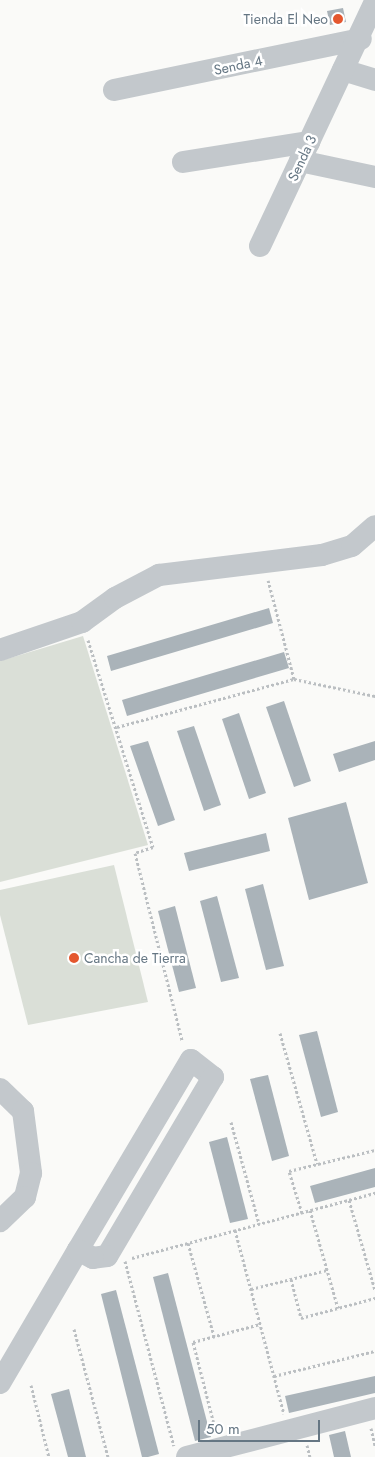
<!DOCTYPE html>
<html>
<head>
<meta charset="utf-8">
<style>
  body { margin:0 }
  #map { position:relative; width:375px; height:1457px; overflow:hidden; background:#fafaf8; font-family:Jost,sans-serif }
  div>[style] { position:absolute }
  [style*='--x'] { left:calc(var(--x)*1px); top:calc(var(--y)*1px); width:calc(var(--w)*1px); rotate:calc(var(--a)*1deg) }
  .green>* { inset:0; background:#dadfd7 }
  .building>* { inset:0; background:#aab3b9 }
  .path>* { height:3px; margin-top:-1.5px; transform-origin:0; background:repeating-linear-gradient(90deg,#bbbfc2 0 2.5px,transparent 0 5px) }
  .minor>* { height:22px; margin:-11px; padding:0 11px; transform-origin:11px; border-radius:11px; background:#c3c8cc }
  .dots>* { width:14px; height:14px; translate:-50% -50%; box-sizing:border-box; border:2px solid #fff; border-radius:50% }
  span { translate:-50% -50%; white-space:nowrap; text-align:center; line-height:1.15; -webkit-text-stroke:5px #fff; paint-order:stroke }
  .poi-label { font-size:14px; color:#657683 }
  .right { translate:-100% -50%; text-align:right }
  .left { translate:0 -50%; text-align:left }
  .street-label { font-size:14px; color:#657683 }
  .scale { position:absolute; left:198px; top:1420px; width:122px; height:22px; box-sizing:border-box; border:2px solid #657683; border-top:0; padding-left:6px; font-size:15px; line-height:18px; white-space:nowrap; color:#657683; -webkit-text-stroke:4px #fff; paint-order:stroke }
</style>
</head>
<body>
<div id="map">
  <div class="green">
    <i style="clip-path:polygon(83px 636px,148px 845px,0 882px,0 661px)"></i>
    <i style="clip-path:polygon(114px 865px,148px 1002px,28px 1025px,0 915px,0 890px)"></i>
  </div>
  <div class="building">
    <i style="clip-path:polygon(343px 8px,346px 22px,330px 25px,327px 11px)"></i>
    <i style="clip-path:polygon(269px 608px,273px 623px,111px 671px,107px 656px)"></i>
    <i style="clip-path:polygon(284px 652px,289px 668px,127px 716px,122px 700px)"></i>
    <i style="clip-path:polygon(284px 701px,311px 781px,294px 787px,266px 707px)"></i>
    <i style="clip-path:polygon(239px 713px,266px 793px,249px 799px,222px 719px)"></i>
    <i style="clip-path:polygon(194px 726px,221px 805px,204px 811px,177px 731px)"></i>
    <i style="clip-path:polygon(148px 741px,175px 820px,158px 826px,130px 746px)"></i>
    <i style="clip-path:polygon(375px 741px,375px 760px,339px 772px,333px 754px)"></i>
    <i style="clip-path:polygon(346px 802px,368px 883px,309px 900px,288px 818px)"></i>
    <i style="clip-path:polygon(266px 833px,270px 851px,189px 871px,184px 853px)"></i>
    <i style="clip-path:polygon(263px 884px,284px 966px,266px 970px,245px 889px)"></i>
    <i style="clip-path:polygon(217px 896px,239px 978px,221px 982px,200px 901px)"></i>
    <i style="clip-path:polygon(175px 906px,196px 988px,179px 992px,158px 911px)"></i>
    <i style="clip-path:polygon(317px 1031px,338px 1112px,321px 1117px,299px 1035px)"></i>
    <i style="clip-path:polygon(268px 1075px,289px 1156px,272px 1161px,250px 1079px)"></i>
    <i style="clip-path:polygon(227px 1137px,248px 1219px,230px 1223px,209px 1142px)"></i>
    <i style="clip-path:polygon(375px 1168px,375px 1187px,315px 1203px,310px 1186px)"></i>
    <i style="clip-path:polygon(168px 1273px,211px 1437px,195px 1441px,153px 1277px)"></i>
    <i style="clip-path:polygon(116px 1290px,159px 1454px,148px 1457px,142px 1457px,101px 1294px)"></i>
    <i style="clip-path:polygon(375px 1376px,375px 1393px,289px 1413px,285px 1396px)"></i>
    <i style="clip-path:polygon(69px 1389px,86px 1457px,68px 1457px,51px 1394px)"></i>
    <i style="clip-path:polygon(345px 1431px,351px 1457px,334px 1457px,329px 1435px)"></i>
  </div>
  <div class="path">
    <i style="--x:88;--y:640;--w:217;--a:72.6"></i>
    <i style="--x:153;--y:847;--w:19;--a:162"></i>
    <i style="--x:135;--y:853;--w:193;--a:75.9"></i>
    <i style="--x:294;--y:679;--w:83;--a:11.9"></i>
    <i style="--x:117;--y:727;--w:183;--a:-15.2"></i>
    <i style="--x:294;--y:679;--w:102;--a:-104.7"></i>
    <i style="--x:280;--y:1033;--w:136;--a:74.2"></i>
    <i style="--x:231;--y:1122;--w:106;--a:74.6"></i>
    <i style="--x:349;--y:1200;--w:94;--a:73.9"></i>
    <i style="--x:310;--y:1210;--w:102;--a:74.1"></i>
    <i style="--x:302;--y:1213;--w:44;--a:-107.2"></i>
    <i style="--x:289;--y:1171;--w:89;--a:-13.7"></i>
    <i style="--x:235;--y:1230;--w:190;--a:75.1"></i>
    <i style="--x:188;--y:1243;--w:97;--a:74.4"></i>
    <i style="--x:132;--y:1258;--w:252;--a:-15"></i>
    <i style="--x:125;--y:1261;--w:191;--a:75.2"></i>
    <i style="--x:291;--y:1279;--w:40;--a:75.6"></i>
    <i style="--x:301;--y:1318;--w:77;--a:-15.1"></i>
    <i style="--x:251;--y:1289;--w:78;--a:-14"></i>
    <i style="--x:74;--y:1329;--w:132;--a:75.1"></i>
    <i style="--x:274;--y:1376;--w:104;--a:-13.9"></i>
    <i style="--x:31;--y:1385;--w:74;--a:76"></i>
    <i style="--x:371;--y:1428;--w:18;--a:77"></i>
    <i style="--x:216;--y:1432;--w:93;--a:-104.3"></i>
    <i style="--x:193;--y:1342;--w:69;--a:-15"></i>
    <i style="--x:307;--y:1445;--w:12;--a:76"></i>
  </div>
  <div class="minor">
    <i style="--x:343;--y:70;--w:34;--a:17"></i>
    <i style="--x:114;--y:90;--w:252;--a:-11.7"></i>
    <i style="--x:300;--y:161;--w:77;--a:12"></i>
    <i style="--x:183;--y:162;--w:128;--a:-9"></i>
    <i style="--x:260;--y:246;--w:270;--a:-64.8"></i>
    <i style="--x:0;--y:650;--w:87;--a:-18.9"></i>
    <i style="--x:82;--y:622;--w:41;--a:-36"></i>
    <i style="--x:115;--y:598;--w:50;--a:-27.6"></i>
    <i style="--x:159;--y:575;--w:164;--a:-7"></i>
    <i style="--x:322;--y:555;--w:31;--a:-17"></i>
    <i style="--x:352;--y:546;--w:30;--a:-41"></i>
    <i style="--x:0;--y:1089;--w:32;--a:44"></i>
    <i style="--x:23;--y:1111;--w:63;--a:82.6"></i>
    <i style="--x:31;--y:1173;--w:25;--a:104"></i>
    <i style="--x:25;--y:1197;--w:35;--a:136"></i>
    <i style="--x:0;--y:1383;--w:154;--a:-59.6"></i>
    <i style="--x:78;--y:1250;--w:221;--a:-59.3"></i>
    <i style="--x:191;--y:1060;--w:28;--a:38"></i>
    <i style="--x:213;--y:1077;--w:208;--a:120.6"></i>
    <i style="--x:107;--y:1256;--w:14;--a:172"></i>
    <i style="--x:93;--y:1258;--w:17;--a:-152"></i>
    <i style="--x:187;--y:1457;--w:194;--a:-14.6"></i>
  </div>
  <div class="dots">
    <i style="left:338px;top:19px;background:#e4572e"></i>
    <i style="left:74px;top:958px;background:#e4572e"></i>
  </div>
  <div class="poi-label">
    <span class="right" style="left:328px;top:19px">Tienda El Neo</span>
    <span class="left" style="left:84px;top:958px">Cancha de Tierra</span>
  </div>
  <div class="street-label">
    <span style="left:238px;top:65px;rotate:-12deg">Senda 4</span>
    <span style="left:302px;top:158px;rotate:-65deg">Senda 3</span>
  </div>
  <div class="scale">50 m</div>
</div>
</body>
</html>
